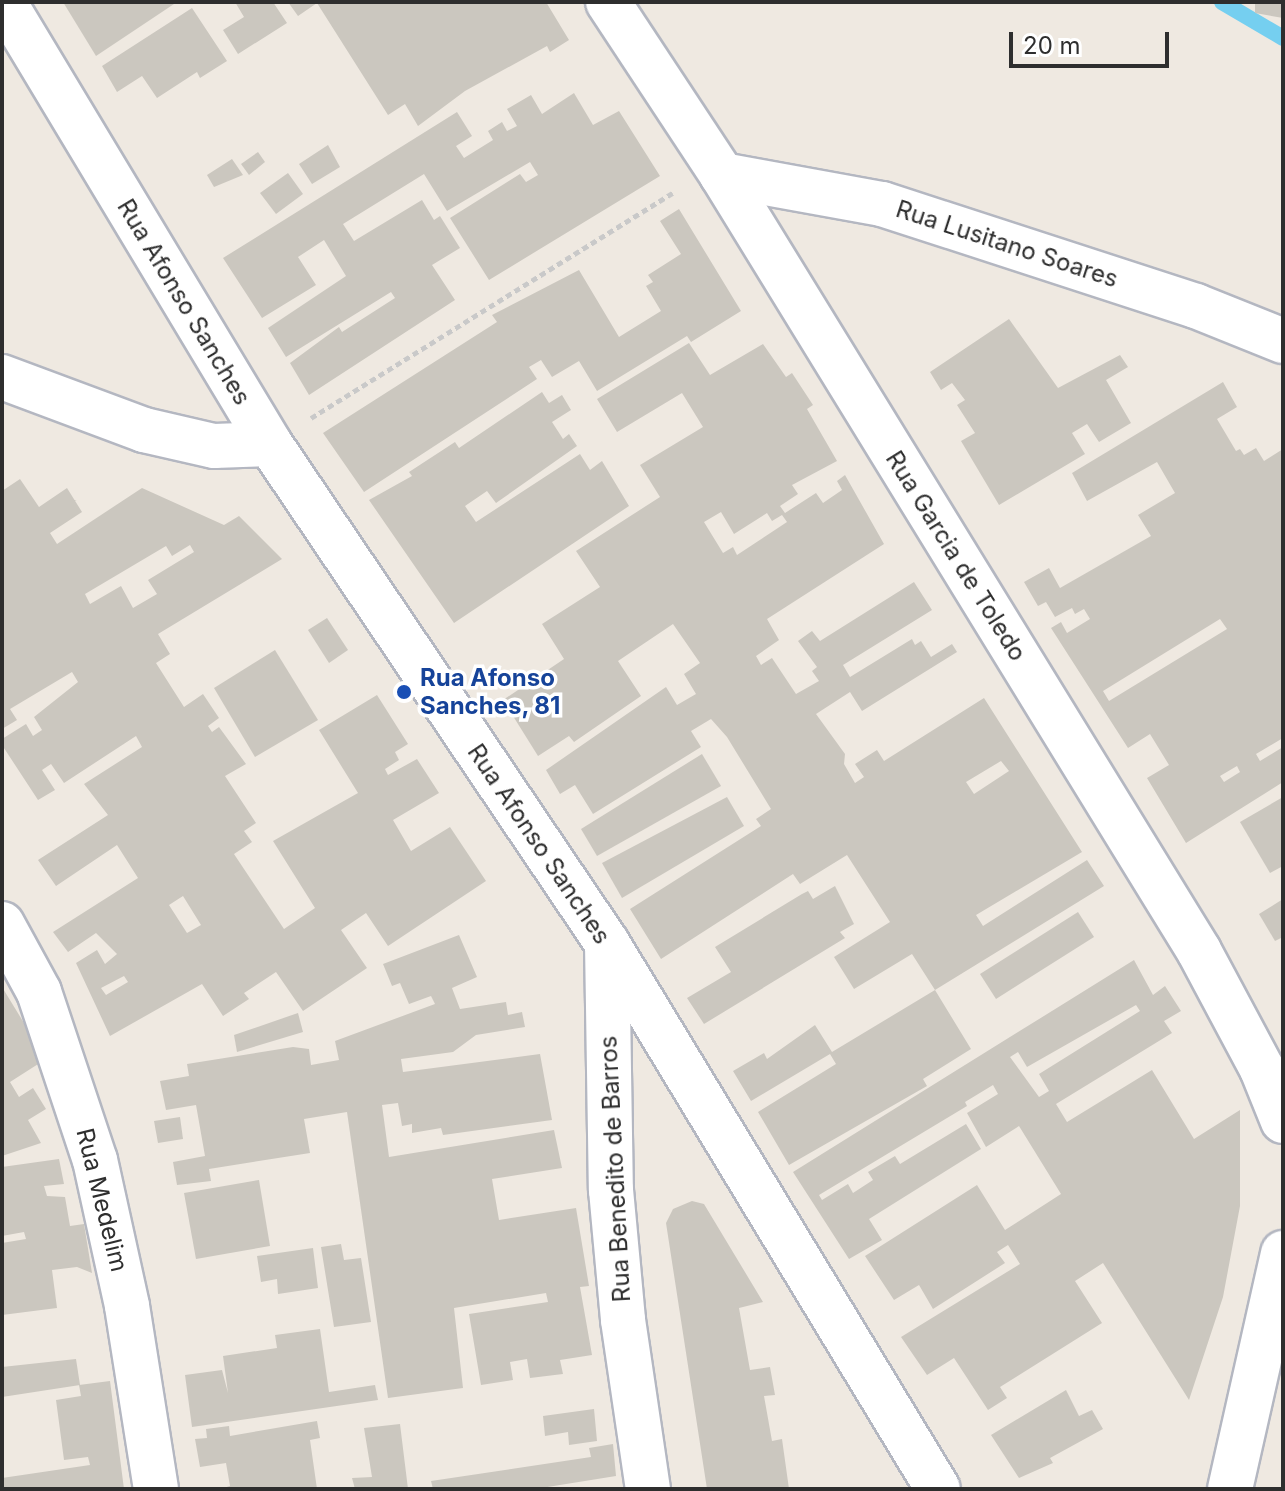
<!DOCTYPE html>
<html>
<head>
<meta charset="utf-8">
<style>
  body { margin:0 }
  #map { position:relative; width:1285px; height:1491px; overflow:hidden; background:#efe9e1; font-family:Inter,sans-serif }
  div>[style] { position:absolute }
  [style*='--x'] { left:calc(var(--x)*1px); top:calc(var(--y)*1px); width:calc(var(--w)*1px); rotate:calc(var(--a)*1deg) }
  .stream>* { height:16px; margin:-8px; padding:0 8px; transform-origin:8px; border-radius:8px; background:#75cff0 }
  .building>* { inset:0; background:#cbc7bf }
  .path>* { height:5px; margin-top:-2.5px; transform-origin:0; background:repeating-linear-gradient(90deg,#c9c9c9 0 6px,transparent 0 10px) }
  .roads { filter:drop-shadow(2px 0 #b4b7c1) drop-shadow(-2px 0 #b4b7c1) drop-shadow(0 2px #b4b7c1) drop-shadow(0 -2px #b4b7c1) }
  .minor>* { height:44px; margin:-22px; padding:0 22px; transform-origin:22px; border-radius:22px; background:#fff }
  .tertiary>* { height:44px; margin:-22px; padding:0 22px; transform-origin:22px; border-radius:22px; background:#fff }
  .dots>* { width:22px; height:22px; translate:-50% -50%; box-sizing:border-box; border:4px solid #fff; border-radius:50% }
  span { translate:-50% -50%; white-space:nowrap; text-align:center; line-height:1.15; -webkit-text-stroke:7px #fff; paint-order:stroke }
  .street-label { font-size:24px; color:#2e2e2e }
  .transit-label { font-size:24px; color:#164399; font-weight:700 }
  .left { translate:0 -50%; text-align:left }
  .frame { position:absolute; inset:0; border:4px solid #2e2e2e; pointer-events:none }
  .scale { position:absolute; left:1009px; top:32px; width:160px; height:36px; box-sizing:border-box; border:4px solid #2e2e2e; border-top:0; padding-left:10px; font-size:24px; line-height:28px; white-space:nowrap; color:#2e2e2e; -webkit-text-stroke:6px #fff; paint-order:stroke }
</style>
</head>
<body>
<div id="map">
  <div class="stream">
    <i style="--x:1222;--y:2;--w:71;--a:30.5"></i>
  </div>
  <div class="building">
    <i style="clip-path:polygon(63px 2px,177px 2px,96px 56px)"></i>
    <i style="clip-path:polygon(235px 2px,273px 2px,287px 23px,238px 54px,223px 30px,244px 17px)"></i>
    <i style="clip-path:polygon(288px 2px,546px 2px,569px 40px,550px 52px,547px 46px,465px 91px,418px 126px,405px 104px,388px 115px,317px 3px,298px 16px)"></i>
    <i style="clip-path:polygon(1255px 2px,1283px 2px,1283px 18px,1255px 13px)"></i>
    <i style="clip-path:polygon(192px 8px,227px 61px,200px 78px,197px 72px,157px 98px,142px 76px,117px 92px,102px 66px)"></i>
    <i style="clip-path:polygon(574px 93px,593px 125px,619px 111px,660px 176px,489px 280px,450px 218px,520px 174px,526px 182px,538px 175px,530px 162px,447px 211px,424px 174px,343px 224px,354px 241px,422px 200px,434px 220px,440px 216px,460px 248px,432px 265px,455px 300px,309px 395px,290px 363px,339px 327px,342px 332px,395px 298px,391px 292px,286px 357px,268px 328px,346px 276px,324px 240px,298px 257px,316px 285px,262px 318px,223px 258px,457px 112px,472px 136px,456px 146px,464px 158px,493px 140px,488px 131px,502px 122px,507px 131px,517px 126px,507px 109px,531px 95px,542px 114px)"></i>
    <i style="clip-path:polygon(328px 145px,340px 167px,312px 184px,299px 164px)"></i>
    <i style="clip-path:polygon(258px 152px,265px 162px,249px 175px,241px 164px)"></i>
    <i style="clip-path:polygon(232px 159px,243px 175px,214px 187px,207px 175px)"></i>
    <i style="clip-path:polygon(288px 173px,303px 194px,276px 214px,260px 193px)"></i>
    <i style="clip-path:polygon(679px 209px,741px 311px,691px 342px,687px 336px,597px 391px,579px 361px,552px 377px,541px 360px,529px 367px,537px 379px,364px 492px,323px 433px,497px 322px,492px 315px,579px 270px,619px 337px,661px 311px,646px 286px,653px 282px,648px 275px,681px 254px,660px 221px)"></i>
    <i style="clip-path:polygon(1009px 319px,1058px 388px,1120px 355px,1128px 367px,1106px 380px,1131px 423px,1099px 442px,1087px 424px,1072px 433px,1085px 454px,999px 505px,961px 441px,975px 433px,957px 405px,965px 400px,952px 383px,941px 390px,930px 372px)"></i>
    <i style="clip-path:polygon(evenodd,689px 343px,710px 375px,763px 344px,786px 377px,792px 373px,813px 405px,807px 409px,837px 461px,792px 485px,798px 494px,780px 506px,785px 513px,816px 493px,823px 503px,842px 490px,837px 481px,845px 475px,884px 544px,767px 619px,779px 640px,756px 656px,761px 665px,772px 658px,796px 694px,819px 681px,812px 671px,817px 667px,798px 641px,812px 631px,820px 641px,914px 582px,932px 610px,843px 665px,850px 677px,912px 639px,915px 645px,921px 641px,931px 657px,952px 644px,957px 652px,862px 711px,850px 692px,816px 714px,845px 754px,844px 764px,855px 783px,864px 777px,855px 764px,877px 750px,884px 761px,984px 698px,1082px 852px,976px 915px,983px 926px,1087px 860px,1104px 886px,935px 990px,971px 1049px,923px 1079px,927px 1086px,789px 1165px,758px 1112px,836px 1064px,830px 1054px,751px 1101px,733px 1071px,764px 1053px,767px 1059px,815px 1025px,832px 1052px,935px 990px,912px 954px,854px 989px,834px 957px,890px 922px,847px 855px,800px 884px,793px 874px,661px 959px,630px 909px,761px 826px,756px 819px,771px 809px,727px 737px,711px 719px,691px 731px,701px 747px,593px 814px,575px 785px,560px 794px,546px 770px,666px 687px,677px 705px,696px 694px,684px 674px,700px 663px,673px 624px,618px 661px,641px 696px,574px 742px,569px 736px,538px 756px,503px 700px,564px 659px,542px 624px,600px 587px,576px 551px,660px 497px,640px 465px,703px 427px,682px 393px,617px 432px,597px 399px,689px 343px,721px 512px,734px 534px,767px 513px,772px 521px,782px 515px,787px 522px,737px 555px,733px 547px,723px 553px,704px 522px,721px 512px,689px 343px,1001px 761px,1009px 771px,974px 794px,966px 782px,1001px 761px)"></i>
    <i style="clip-path:polygon(evenodd,1223px 382px,1237px 407px,1217px 419px,1236px 451px,1240px 449px,1244px 455px,1256px 448px,1264px 461px,1283px 449px,1283px 738px,1256px 754px,1260px 761px,1283px 747px,1283px 782px,1186px 843px,1147px 778px,1169px 765px,1150px 734px,1128px 748px,1051px 628px,1061px 622px,1067px 633px,1090px 619px,1084px 609px,1075px 614px,1072px 608px,1055px 617px,1046px 602px,1038px 606px,1024px 582px,1049px 568px,1060px 588px,1151px 536px,1138px 515px,1175px 493px,1157px 462px,1087px 501px,1072px 473px,1223px 382px,1220px 619px,1227px 629px,1109px 701px,1103px 691px,1220px 619px,1223px 382px,1237px 766px,1240px 772px,1224px 782px,1220px 776px,1237px 766px)"></i>
    <i style="clip-path:polygon(542px 392px,549px 403px,562px 395px,571px 410px,552px 422px,563px 439px,569px 434px,577px 446px,496px 503px,487px 491px,465px 506px,476px 522px,580px 454px,590px 470px,602px 461px,629px 506px,454px 623px,369px 500px,412px 476px,409px 472px,455px 442px,459px 448px)"></i>
    <i style="clip-path:polygon(evenodd,20px 479px,39px 507px,67px 488px,82px 512px,50px 533px,57px 544px,142px 488px,224px 525px,239px 516px,282px 559px,158px 634px,170px 654px,156px 663px,184px 707px,203px 694px,219px 718px,208px 726px,212px 732px,219px 727px,246px 764px,225px 776px,256px 823px,244px 831px,252px 842px,234px 854px,284px 929px,315px 908px,273px 841px,358px 793px,319px 730px,377px 695px,408px 744px,395px 752px,399px 760px,385px 769px,388px 775px,417px 759px,439px 793px,393px 820px,411px 851px,450px 827px,486px 881px,388px 946px,366px 913px,341px 930px,367px 968px,303px 1011px,276px 972px,244px 993px,249px 999px,223px 1016px,202px 984px,110px 1036px,76px 963px,97px 950px,105px 964px,117px 954px,96px 933px,68px 952px,53px 932px,138px 878px,117px 845px,56px 886px,38px 860px,108px 815px,84px 784px,142px 747px,136px 736px,64px 783px,51px 764px,42px 770px,55px 790px,38px 800px,2px 745px,2px 739px,26px 724px,33px 736px,42px 730px,34px 717px,78px 682px,72px 672px,10px 709px,17px 720px,2px 729px,2px 491px,20px 479px,190px 545px,194px 552px,148px 580px,157px 594px,133px 608px,121px 586px,90px 604px,85px 594px,166px 546px,172px 556px,190px 545px,20px 479px,183px 896px,201px 925px,187px 933px,169px 905px,183px 896px,20px 479px,124px 976px,128px 982px,106px 995px,101px 988px,124px 976px)"></i>
    <i style="clip-path:polygon(327px 618px,348px 650px,329px 663px,308px 630px)"></i>
    <i style="clip-path:polygon(275px 650px,318px 720px,255px 757px,214px 688px)"></i>
    <i style="clip-path:polygon(702px 754px,721px 786px,597px 856px,581px 829px)"></i>
    <i style="clip-path:polygon(727px 797px,744px 826px,622px 898px,602px 863px)"></i>
    <i style="clip-path:polygon(1283px 797px,1283px 866px,1270px 873px,1240px 822px)"></i>
    <i style="clip-path:polygon(835px 886px,854px 924px,840px 932px,845px 938px,704px 1024px,687px 998px,731px 972px,715px 947px,802px 894px,808px 891px,813px 899px)"></i>
    <i style="clip-path:polygon(1283px 899px,1283px 937px,1275px 941px,1259px 914px)"></i>
    <i style="clip-path:polygon(1078px 912px,1094px 937px,996px 999px,980px 974px)"></i>
    <i style="clip-path:polygon(459px 935px,477px 977px,452px 988px,460px 1009px,506px 1002px,508px 1015px,522px 1012px,525px 1027px,476px 1035px,453px 1052px,401px 1059px,403px 1072px,540px 1054px,552px 1120px,443px 1135px,441px 1128px,412px 1133px,412px 1124px,402px 1126px,398px 1103px,382px 1105px,389px 1157px,554px 1130px,562px 1168px,492px 1179px,499px 1220px,576px 1208px,589px 1286px,580px 1287px,592px 1355px,560px 1360px,563px 1374px,530px 1378px,527px 1359px,510px 1362px,513px 1380px,481px 1385px,469px 1314px,548px 1302px,546px 1293px,454px 1308px,463px 1388px,388px 1398px,347px 1112px,304px 1119px,310px 1153px,209px 1169px,211px 1181px,177px 1185px,173px 1162px,205px 1156px,196px 1105px,166px 1110px,160px 1081px,189px 1076px,187px 1064px,293px 1047px,309px 1049px,311px 1065px,339px 1060px,335px 1041px,435px 1004px,431px 996px,409px 1004px,400px 983px,392px 986px,383px 964px)"></i>
    <i style="clip-path:polygon(evenodd,1134px 960px,1153px 995px,1165px 986px,1181px 1011px,1164px 1021px,1172px 1033px,1056px 1104px,1067px 1122px,1152px 1070px,1194px 1139px,1240px 1110px,1240px 1206px,1223px 1297px,1189px 1400px,1103px 1263px,1075px 1281px,1102px 1323px,1000px 1387px,1007px 1398px,988px 1410px,954px 1358px,927px 1375px,901px 1337px,1020px 1264px,1008px 1245px,997px 1252px,1005px 1263px,933px 1309px,919px 1285px,894px 1300px,865px 1256px,977px 1185px,1005px 1230px,1061px 1194px,1019px 1126px,986px 1147px,967px 1113px,998px 1094px,993px 1085px,965px 1102px,967px 1106px,819px 1195px,822px 1200px,848px 1184px,853px 1193px,873px 1180px,868px 1172px,895px 1156px,900px 1164px,966px 1124px,981px 1149px,869px 1219px,882px 1240px,849px 1259px,793px 1172px,1134px 960px,1136px 1005px,1140px 1011px,1039px 1074px,1049px 1091px,1039px 1097px,1010px 1057px,1018px 1052px,1027px 1067px,1136px 1005px)"></i>
    <i style="clip-path:polygon(2px 987px,46px 1059px,10px 1082px,19px 1097px,33px 1088px,46px 1109px,28px 1120px,41px 1143px,2px 1156px)"></i>
    <i style="clip-path:polygon(298px 1013px,303px 1032px,237px 1052px,234px 1035px)"></i>
    <i style="clip-path:polygon(180px 1117px,183px 1139px,158px 1143px,154px 1121px)"></i>
    <i style="clip-path:polygon(59px 1159px,64px 1184px,44px 1186px,47px 1196px,65px 1197px,70px 1226px,84px 1224px,92px 1273px,77px 1267px,52px 1270px,57px 1308px,2px 1315px,2px 1243px,26px 1239px,24px 1232px,2px 1236px,2px 1167px)"></i>
    <i style="clip-path:polygon(259px 1180px,270px 1246px,196px 1259px,184px 1193px)"></i>
    <i style="clip-path:polygon(692px 1201px,704px 1204px,763px 1302px,739px 1308px,750px 1370px,770px 1367px,775px 1395px,764px 1396px,772px 1441px,782px 1439px,789px 1489px,707px 1489px,666px 1223px,673px 1209px)"></i>
    <i style="clip-path:polygon(341px 1244px,344px 1260px,361px 1258px,371px 1322px,334px 1327px,321px 1247px)"></i>
    <i style="clip-path:polygon(313px 1248px,318px 1288px,278px 1294px,277px 1279px,261px 1282px,257px 1256px)"></i>
    <i style="clip-path:polygon(320px 1329px,329px 1392px,375px 1385px,378px 1400px,192px 1427px,185px 1375px,222px 1370px,228px 1393px,223px 1356px,277px 1348px,275px 1335px)"></i>
    <i style="clip-path:polygon(76px 1359px,80px 1385px,2px 1397px,2px 1367px)"></i>
    <i style="clip-path:polygon(110px 1381px,124px 1489px,2px 1489px,2px 1478px,90px 1465px,88px 1457px,64px 1460px,56px 1400px,81px 1396px,79px 1385px)"></i>
    <i style="clip-path:polygon(1066px 1390px,1079px 1416px,1092px 1410px,1103px 1429px,1050px 1458px,1053px 1463px,1019px 1478px,991px 1435px)"></i>
    <i style="clip-path:polygon(594px 1409px,597px 1441px,569px 1445px,568px 1432px,545px 1436px,543px 1416px)"></i>
    <i style="clip-path:polygon(317px 1421px,320px 1438px,310px 1440px,317px 1489px,220px 1489px,230px 1486px,226px 1463px,200px 1467px,195px 1439px,207px 1438px,206px 1429px,229px 1426px,230px 1436px)"></i>
    <i style="clip-path:polygon(400px 1424px,408px 1489px,355px 1489px,352px 1478px,372px 1477px,364px 1428px)"></i>
    <i style="clip-path:polygon(613px 1444px,616px 1476px,535px 1489px,433px 1489px,431px 1481px,591px 1457px,589px 1448px)"></i>
  </div>
  <div class="path">
    <i style="--x:311;--y:418;--w:426;--a:-31.9"></i>
  </div>
  <div class="roads">
    <div class="minor">
      <i style="--x:608;--y:2;--w:207;--a:56.6"></i>
      <i style="--x:722;--y:175;--w:911;--a:58.42"></i>
      <i style="--x:1199;--y:951;--w:134;--a:61.9"></i>
      <i style="--x:1262;--y:1069;--w:56;--a:68"></i>
      <i style="--x:722;--y:175;--w:163;--a:10.3"></i>
      <i style="--x:882;--y:204;--w:330;--a:18"></i>
      <i style="--x:1196;--y:306;--w:94;--a:21.9"></i>
      <i style="--x:2;--y:377;--w:152;--a:20.5"></i>
      <i style="--x:144;--y:430;--w:72;--a:12.9"></i>
      <i style="--x:214;--y:446;--w:56;--a:-2"></i>
      <i style="--x:2;--y:924;--w:77;--a:61.4"></i>
      <i style="--x:39;--y:992;--w:177;--a:71.6"></i>
      <i style="--x:95;--y:1160;--w:149;--a:77.6"></i>
      <i style="--x:127;--y:1306;--w:185;--a:81"></i>
      <i style="--x:607;--y:943;--w:247;--a:89.1"></i>
      <i style="--x:611;--y:1190;--w:131;--a:84.7"></i>
      <i style="--x:623;--y:1320;--w:171;--a:81.6"></i>
      <i style="--x:1230;--y:1489;--w:242;--a:-77.3"></i>
    </div>
    <div class="tertiary">
      <i style="--x:4;--y:2;--w:516;--a:58.96"></i>
      <i style="--x:270;--y:444;--w:602;--a:55.97"></i>
      <i style="--x:607;--y:943;--w:638;--a:58.77"></i>
    </div>
  </div>
  <div class="dots">
    <i style="left:404px;top:692px;background:#1a4fb4"></i>
  </div>
  <div class="street-label">
    <span style="left:1007px;top:244px;rotate:18deg">Rua Lusitano Soares</span>
    <span style="left:184px;top:302px;rotate:59deg">Rua Afonso Sanches</span>
    <span style="left:956px;top:556px;rotate:58deg">Rua Garcia de Toledo</span>
    <span style="left:539px;top:844px;rotate:56deg">Rua Afonso Sanches</span>
    <span style="left:615px;top:1169px;rotate:-93deg">Rua Benedito de Barros</span>
    <span style="left:102px;top:1200px;rotate:76deg">Rua Medelim</span>
  </div>
  <div class="transit-label">
    <span class="left" style="left:420px;top:692px">Rua Afonso<br>Sanches, 81</span>
  </div>
  <div class="frame"></div>
  <div class="scale">20 m</div>
</div>
</body>
</html>
